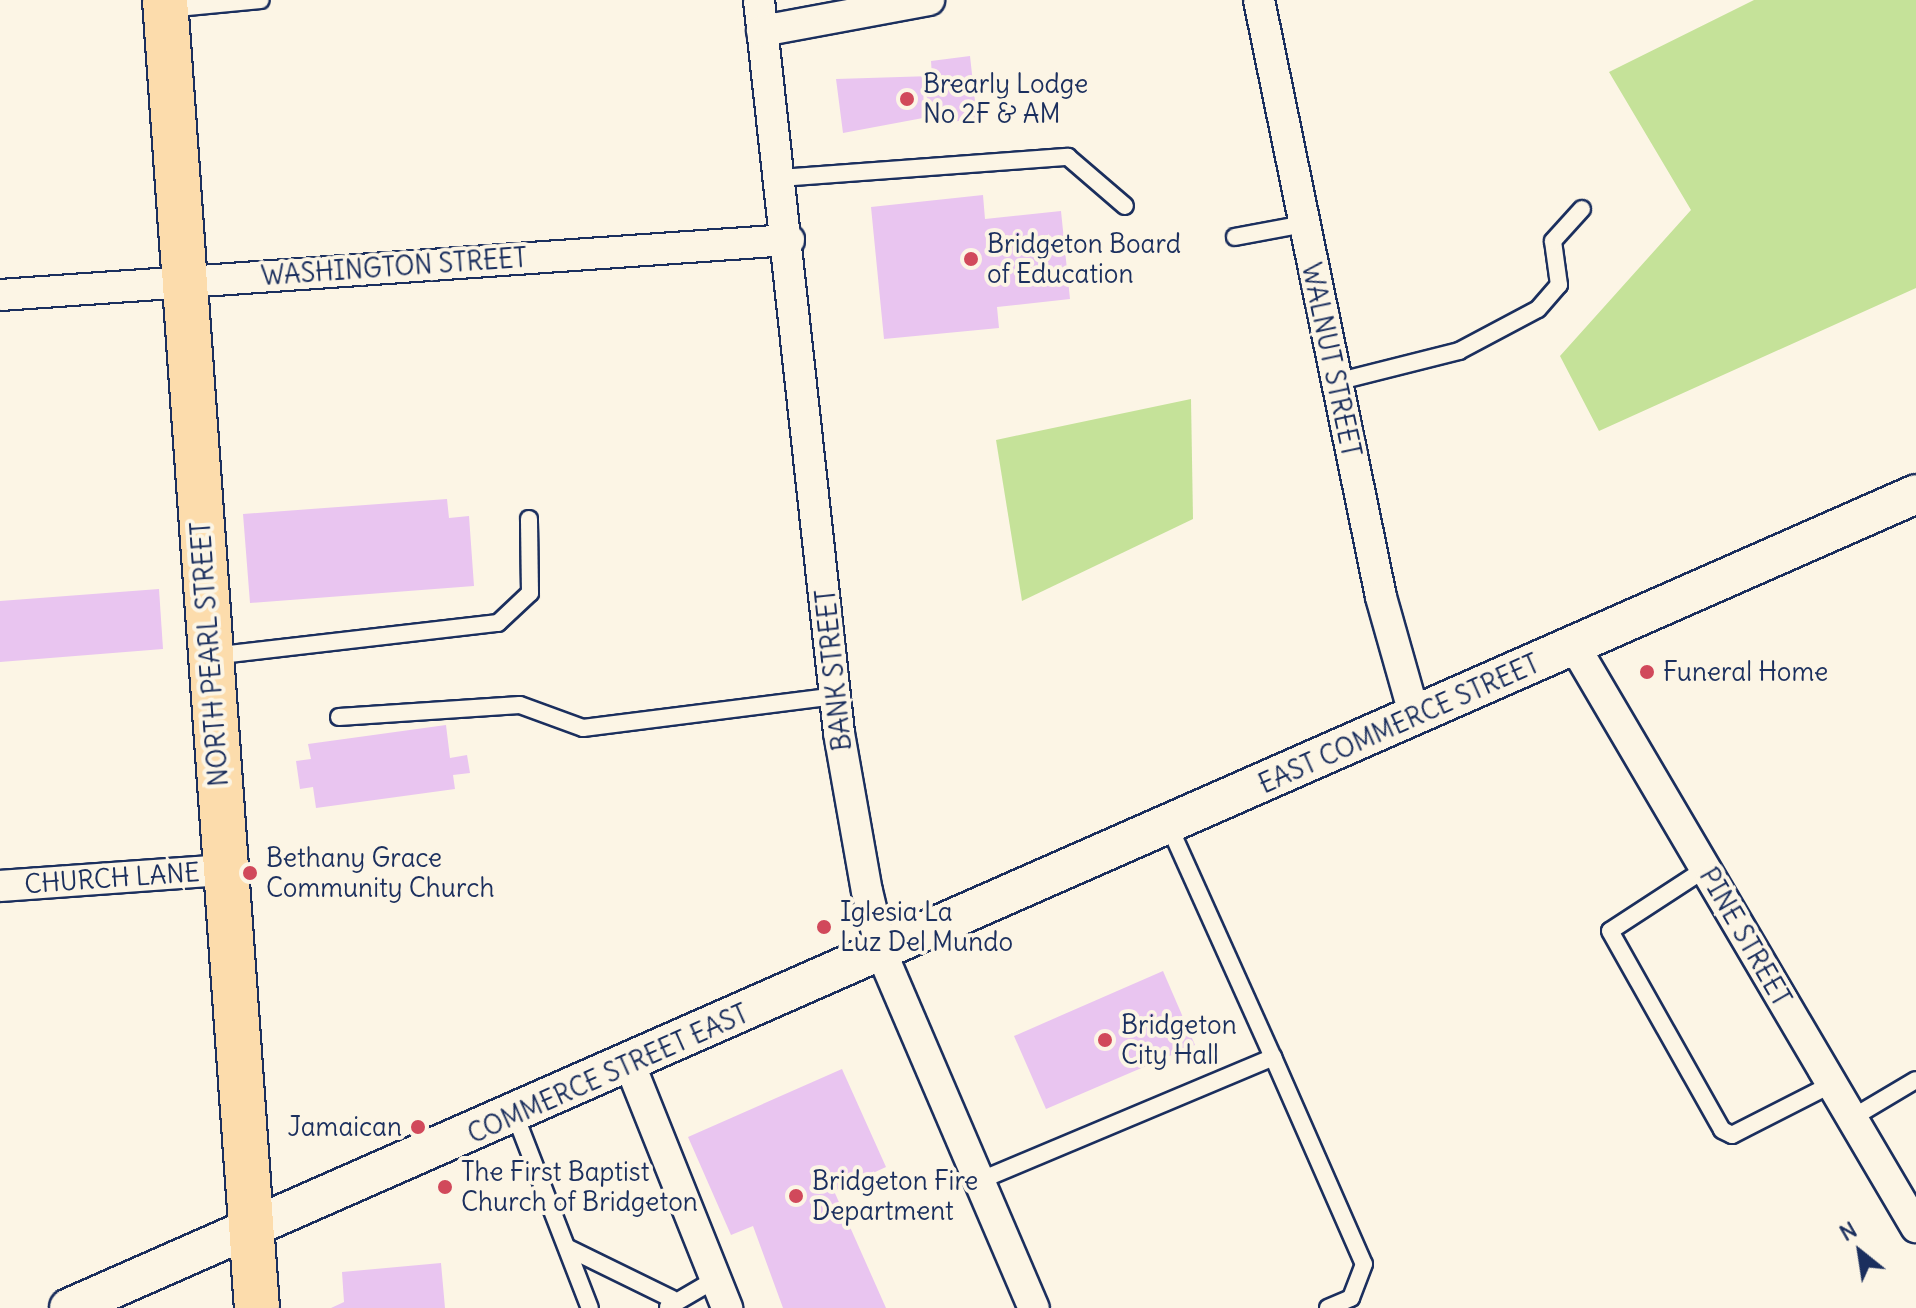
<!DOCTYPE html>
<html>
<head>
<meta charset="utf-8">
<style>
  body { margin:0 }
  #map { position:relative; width:1916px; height:1308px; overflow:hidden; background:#fcf5e5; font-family:Delius,sans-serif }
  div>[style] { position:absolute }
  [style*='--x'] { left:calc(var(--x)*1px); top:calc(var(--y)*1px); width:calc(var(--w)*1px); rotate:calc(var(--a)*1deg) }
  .green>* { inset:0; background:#c5e299 }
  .building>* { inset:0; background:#e9c5f0 }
  .roads { filter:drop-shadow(2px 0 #1b2f5e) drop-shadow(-2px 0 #1b2f5e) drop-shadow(0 2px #1b2f5e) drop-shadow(0 -2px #1b2f5e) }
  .service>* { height:16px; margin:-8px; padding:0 8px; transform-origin:8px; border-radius:8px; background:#fcf5e5 }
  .minor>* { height:30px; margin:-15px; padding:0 15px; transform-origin:15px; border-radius:15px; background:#fcf5e5 }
  .tertiary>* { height:38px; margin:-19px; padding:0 19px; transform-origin:19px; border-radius:19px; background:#fcf5e5 }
  .primary>* { height:44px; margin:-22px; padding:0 22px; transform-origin:22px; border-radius:22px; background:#fcdcac }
  .dots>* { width:22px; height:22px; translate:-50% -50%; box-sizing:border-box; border:4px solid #fcf5e5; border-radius:50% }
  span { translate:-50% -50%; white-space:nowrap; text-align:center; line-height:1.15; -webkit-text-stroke:8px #fcf5e5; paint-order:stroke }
  .poi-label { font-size:26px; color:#1b2f5e }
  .left { translate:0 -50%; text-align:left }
  .right { translate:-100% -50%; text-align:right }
  .street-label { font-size:26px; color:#1b2f5e }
  .north { position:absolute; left:1820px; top:1212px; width:80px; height:80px; -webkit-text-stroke:6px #fcf5e5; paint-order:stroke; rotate:330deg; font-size:22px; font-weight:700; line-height:32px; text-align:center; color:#1b2f5e }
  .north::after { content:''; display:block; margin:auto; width:28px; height:36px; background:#1b2f5e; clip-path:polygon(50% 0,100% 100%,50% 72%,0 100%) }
</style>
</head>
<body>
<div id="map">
  <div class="green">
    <i style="clip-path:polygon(1754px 0,1916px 0,1916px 288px,1599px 431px,1560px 356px,1691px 210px,1609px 72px)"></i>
    <i style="clip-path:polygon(1191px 399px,1193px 519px,1022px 601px,996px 440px)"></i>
  </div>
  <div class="building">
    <i style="clip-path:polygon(970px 56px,977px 119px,940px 123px,939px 115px,843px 133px,836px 79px,932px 76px,931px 61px)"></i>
    <i style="clip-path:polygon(983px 195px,985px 219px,1061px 211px,1070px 299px,997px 307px,999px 328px,884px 339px,871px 207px)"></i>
    <i style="clip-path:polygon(447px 499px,449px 518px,469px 516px,474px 586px,250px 603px,243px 514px)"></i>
    <i style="clip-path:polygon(159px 589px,163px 649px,0 662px,0 601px)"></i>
    <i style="clip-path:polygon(446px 725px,450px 758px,467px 755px,470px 773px,453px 775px,455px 789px,316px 808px,313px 787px,300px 789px,296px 761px,311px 759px,308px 744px)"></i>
    <i style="clip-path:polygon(1163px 971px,1195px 1045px,1046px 1109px,1014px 1036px)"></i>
    <i style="clip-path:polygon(842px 1069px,886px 1167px,834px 1191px,886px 1308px,783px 1308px,753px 1226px,731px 1235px,688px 1137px)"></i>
    <i style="clip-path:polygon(441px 1263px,445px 1308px,331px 1308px,344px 1302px,342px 1272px)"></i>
  </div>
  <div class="roads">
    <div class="service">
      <i style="--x:167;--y:9;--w:94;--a:-5.5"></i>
      <i style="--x:780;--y:178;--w:289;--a:-4.2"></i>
      <i style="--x:1068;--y:157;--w:75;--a:40.7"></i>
      <i style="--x:1235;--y:237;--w:70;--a:-10.7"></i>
      <i style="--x:1336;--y:382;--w:127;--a:-14.1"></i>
      <i style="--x:1459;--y:351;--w:89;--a:-28"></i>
      <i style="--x:1538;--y:309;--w:32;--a:-49"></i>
      <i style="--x:1559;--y:285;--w:44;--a:-97.8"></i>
      <i style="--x:1553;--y:241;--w:43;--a:-47.8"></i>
      <i style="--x:212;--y:656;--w:288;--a:-6.6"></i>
      <i style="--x:498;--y:623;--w:44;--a:-43.2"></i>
      <i style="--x:530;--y:593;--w:74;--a:-90.8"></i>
      <i style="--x:339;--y:717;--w:181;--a:-3.8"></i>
      <i style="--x:520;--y:705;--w:67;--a:20.1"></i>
      <i style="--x:583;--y:728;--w:254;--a:-7.2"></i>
      <i style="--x:1169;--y:826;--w:253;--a:65.8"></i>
      <i style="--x:1705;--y:869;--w:113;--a:146.9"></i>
      <i style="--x:1610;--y:931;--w:228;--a:60.6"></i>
      <i style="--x:1722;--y:1130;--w:11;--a:27"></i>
      <i style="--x:1732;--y:1135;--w:112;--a:-27"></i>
      <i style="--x:515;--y:1115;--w:207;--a:68.8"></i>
      <i style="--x:1852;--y:1118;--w:74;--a:-30.7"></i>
      <i style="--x:981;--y:1180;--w:317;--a:-22.8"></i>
      <i style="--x:1273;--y:1057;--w:226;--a:66.3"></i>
      <i style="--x:1364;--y:1264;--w:36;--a:111"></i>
      <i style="--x:1351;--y:1298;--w:25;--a:157"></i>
      <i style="--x:568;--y:1248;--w:116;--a:26.1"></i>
      <i style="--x:668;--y:1307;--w:56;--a:-30.3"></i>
    </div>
    <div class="minor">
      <i style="--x:759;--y:0;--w:737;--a:83.77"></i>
      <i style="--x:839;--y:733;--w:160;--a:80"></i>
      <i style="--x:867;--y:891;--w:65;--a:76.6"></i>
      <i style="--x:882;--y:954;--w:385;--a:66.8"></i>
      <i style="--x:1259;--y:0;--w:609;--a:78.45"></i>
      <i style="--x:1381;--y:597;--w:125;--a:74.2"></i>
      <i style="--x:762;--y:31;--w:170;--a:-10.5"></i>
      <i style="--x:0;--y:295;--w:791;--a:-3.99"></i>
      <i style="--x:1575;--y:647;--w:673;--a:59.55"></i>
      <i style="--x:0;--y:886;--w:225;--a:-4.1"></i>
      <i style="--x:630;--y:1065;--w:262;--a:68.2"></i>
    </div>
    <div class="tertiary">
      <i style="--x:69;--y:1308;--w:2018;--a:-23.78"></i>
    </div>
    <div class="primary">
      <i style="--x:165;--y:0;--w:1311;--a:85.98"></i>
    </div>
  </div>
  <div class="dots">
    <i style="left:907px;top:99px;background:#d1495b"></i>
    <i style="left:971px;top:259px;background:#d1495b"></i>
    <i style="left:1647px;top:672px;background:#d1495b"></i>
    <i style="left:250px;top:873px;background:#d1495b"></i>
    <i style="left:824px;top:927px;background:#d1495b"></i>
    <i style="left:1105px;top:1040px;background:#d1495b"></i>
    <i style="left:418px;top:1127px;background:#d1495b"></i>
    <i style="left:445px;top:1187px;background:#d1495b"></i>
    <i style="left:796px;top:1196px;background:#d1495b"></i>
  </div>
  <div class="poi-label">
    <span class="left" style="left:923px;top:99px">Brearly Lodge<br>No 2F &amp; AM</span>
    <span class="left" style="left:987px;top:259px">Bridgeton Board<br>of Education</span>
    <span class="left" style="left:1663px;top:672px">Funeral Home</span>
    <span class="left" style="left:266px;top:873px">Bethany Grace<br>Community Church</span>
    <span class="left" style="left:840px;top:927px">Iglesia La<br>Luz Del Mundo</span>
    <span class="left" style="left:1121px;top:1040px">Bridgeton<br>City Hall</span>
    <span class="right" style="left:402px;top:1127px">Jamaican</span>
    <span class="left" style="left:461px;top:1187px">The First Baptist<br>Church of Bridgeton</span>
    <span class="left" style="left:812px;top:1196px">Bridgeton Fire<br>Department</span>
  </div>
  <div class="street-label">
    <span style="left:394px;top:267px;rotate:-4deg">WASHINGTON STREET</span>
    <span style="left:1331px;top:360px;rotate:78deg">WALNUT STREET</span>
    <span style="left:210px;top:654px;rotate:-94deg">NORTH PEARL STREET</span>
    <span style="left:834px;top:670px;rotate:-96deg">BANK STREET</span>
    <span style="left:1399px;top:724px;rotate:-24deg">EAST COMMERCE STREET</span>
    <span style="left:112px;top:878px;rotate:-4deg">CHURCH LANE</span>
    <span style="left:1745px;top:937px;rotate:60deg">PINE STREET</span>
    <span style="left:608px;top:1074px;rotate:-24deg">COMMERCE STREET EAST</span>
  </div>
  <div class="north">N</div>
</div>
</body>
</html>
